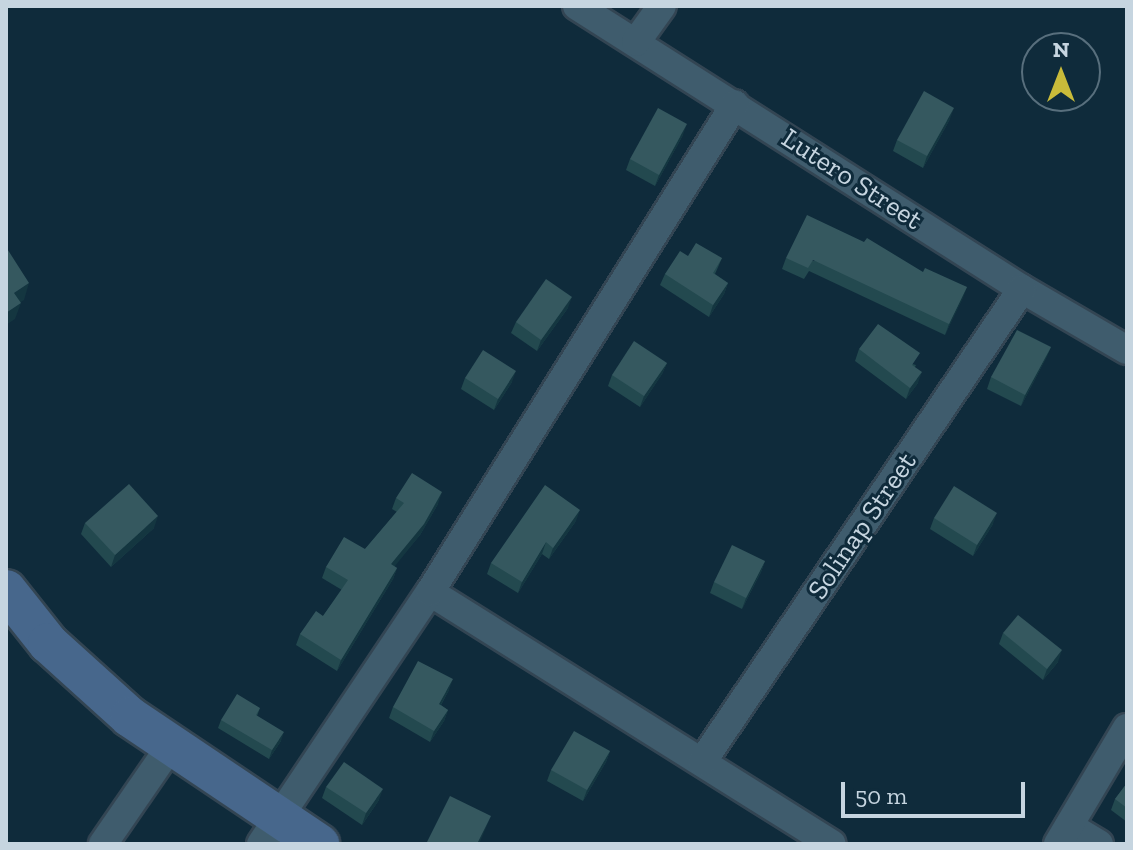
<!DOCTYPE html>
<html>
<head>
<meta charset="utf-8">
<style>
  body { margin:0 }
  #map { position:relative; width:1133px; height:850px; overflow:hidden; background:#0f2b3b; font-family:"Zilla Slab",serif }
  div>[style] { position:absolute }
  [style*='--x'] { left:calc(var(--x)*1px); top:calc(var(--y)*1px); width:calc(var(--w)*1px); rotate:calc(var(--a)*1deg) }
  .roads { filter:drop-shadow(2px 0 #334553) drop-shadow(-2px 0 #334553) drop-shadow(0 2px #334553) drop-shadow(0 -2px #334553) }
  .street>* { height:28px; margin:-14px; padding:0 14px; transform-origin:14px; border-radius:14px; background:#3f5c6d }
  .secondary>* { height:40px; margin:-20px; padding:0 20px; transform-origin:20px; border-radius:20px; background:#47678c }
  .wall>* { inset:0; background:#23494f }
  .shaded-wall>* { inset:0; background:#143640 }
  .building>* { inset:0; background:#35585f }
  span { translate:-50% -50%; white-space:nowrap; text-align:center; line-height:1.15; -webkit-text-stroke:6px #0f2b3b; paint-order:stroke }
  .street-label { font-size:28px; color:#c6d5e0 }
  .frame { position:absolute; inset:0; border:8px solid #c6d5e0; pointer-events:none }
  .north { position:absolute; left:1021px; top:32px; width:80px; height:80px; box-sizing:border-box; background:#0f2b3b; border:2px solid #586f7d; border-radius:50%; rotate:0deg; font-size:22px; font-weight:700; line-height:32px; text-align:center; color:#c6d5e0 }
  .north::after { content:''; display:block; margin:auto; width:28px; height:36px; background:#c9bb3a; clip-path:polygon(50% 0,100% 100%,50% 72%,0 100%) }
  .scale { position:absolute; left:841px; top:782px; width:184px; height:36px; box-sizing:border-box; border:4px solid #c6d5e0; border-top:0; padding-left:10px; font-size:24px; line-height:28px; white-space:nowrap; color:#c6d5e0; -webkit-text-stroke:6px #0f2b3b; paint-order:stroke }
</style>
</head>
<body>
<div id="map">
  <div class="roads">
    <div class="street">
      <i style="--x:577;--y:6;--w:527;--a:32.45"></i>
      <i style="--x:1022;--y:289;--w:121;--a:30.2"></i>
      <i style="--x:636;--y:42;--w:44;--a:-54.2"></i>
      <i style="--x:430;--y:592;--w:474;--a:32.1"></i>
      <i style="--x:702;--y:762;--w:571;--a:-55.92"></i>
      <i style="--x:1069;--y:826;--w:35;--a:31"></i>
      <i style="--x:103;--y:844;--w:118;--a:-55.4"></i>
      <i style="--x:261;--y:844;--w:303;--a:-56.2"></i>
      <i style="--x:430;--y:592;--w:575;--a:-57.99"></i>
      <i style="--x:1058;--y:844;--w:135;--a:-59.3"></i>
    </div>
    <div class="secondary">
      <i style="--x:6;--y:590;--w:68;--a:51.6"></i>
      <i style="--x:48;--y:643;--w:110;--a:42.1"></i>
      <i style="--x:130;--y:717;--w:228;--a:33.9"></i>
    </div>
  </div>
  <div class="wall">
    <i style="clip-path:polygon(950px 119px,923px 168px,893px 151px,897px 140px)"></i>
    <i style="clip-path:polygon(683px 135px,655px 186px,626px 170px,630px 159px)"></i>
    <i style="clip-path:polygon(688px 256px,722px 258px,715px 274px,728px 283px,724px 294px,709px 317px,660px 285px,665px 274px)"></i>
    <i style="clip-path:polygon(786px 258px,923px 272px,967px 287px,945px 335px,809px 271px,804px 279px,782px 269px)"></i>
    <i style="clip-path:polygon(568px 308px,537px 351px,511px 333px,516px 322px)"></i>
    <i style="clip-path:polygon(1051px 347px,1046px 358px,1021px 406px,987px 389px,991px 377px)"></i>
    <i style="clip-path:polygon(859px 349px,916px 365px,915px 367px,918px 383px,906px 399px,855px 361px)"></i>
    <i style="clip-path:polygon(667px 363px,662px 374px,640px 407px,608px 386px,612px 375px)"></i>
    <i style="clip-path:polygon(465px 378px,512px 382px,494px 410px,461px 389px)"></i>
    <i style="clip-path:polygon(396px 498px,438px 504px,420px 535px,394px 566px,397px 568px,393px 579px,337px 671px,296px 645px,300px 634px,323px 616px,342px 590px,322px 578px,326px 567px,365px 549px,397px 512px,392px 509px)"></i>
    <i style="clip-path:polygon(934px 518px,993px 524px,973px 556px,930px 529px)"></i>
    <i style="clip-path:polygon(576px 521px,549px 559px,542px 554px,518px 593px,487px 574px,491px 563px)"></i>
    <i style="clip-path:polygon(85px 523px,154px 528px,111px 567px,81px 534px)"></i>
    <i style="clip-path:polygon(765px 561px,761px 572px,742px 609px,710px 593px,714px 582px)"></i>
    <i style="clip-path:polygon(1003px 633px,1058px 662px,1043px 680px,999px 644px)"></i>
    <i style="clip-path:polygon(449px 690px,441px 705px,448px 710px,444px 721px,430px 742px,389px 718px,393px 707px)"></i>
    <i style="clip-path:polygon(260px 708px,257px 716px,281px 741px,269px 759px,218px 728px,221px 720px)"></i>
    <i style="clip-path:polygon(610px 751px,606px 762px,583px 801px,547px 781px,551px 770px)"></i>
    <i style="clip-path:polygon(1127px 783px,1127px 822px,1111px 810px,1115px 799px)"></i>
    <i style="clip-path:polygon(326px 787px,379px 800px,362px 825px,322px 798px)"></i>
  </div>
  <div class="shaded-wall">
    <i style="clip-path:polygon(954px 108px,950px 119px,923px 168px,927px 156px)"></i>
    <i style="clip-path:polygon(687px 124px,683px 135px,655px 186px,659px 175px)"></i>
    <i style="clip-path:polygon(29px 283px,24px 300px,8px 310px,14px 293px)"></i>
    <i style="clip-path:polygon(728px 283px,724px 294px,709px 317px,713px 305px)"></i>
    <i style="clip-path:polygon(967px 287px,963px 298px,945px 335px,949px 324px)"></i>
    <i style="clip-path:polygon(572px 297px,568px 308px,537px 351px,541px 340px)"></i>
    <i style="clip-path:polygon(21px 303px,15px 319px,6px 325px,6px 313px)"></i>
    <i style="clip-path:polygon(1051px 347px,1046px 358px,1021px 406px,1025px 395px)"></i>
    <i style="clip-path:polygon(667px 363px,662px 374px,640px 407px,644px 396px)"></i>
    <i style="clip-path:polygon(516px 371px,512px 382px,494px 410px,498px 399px)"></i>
    <i style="clip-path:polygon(922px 372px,918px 383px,906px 399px,910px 388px)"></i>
    <i style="clip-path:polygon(442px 492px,438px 504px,420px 535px,387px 576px,391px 564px)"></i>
    <i style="clip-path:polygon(580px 510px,576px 521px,549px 559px,553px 548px)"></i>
    <i style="clip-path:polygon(997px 513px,993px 524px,973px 556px,977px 545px)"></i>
    <i style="clip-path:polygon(158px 516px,154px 528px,111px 567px,115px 555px)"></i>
    <i style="clip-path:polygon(546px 542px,542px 554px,518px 593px,522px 582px)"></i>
    <i style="clip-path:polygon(765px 561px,761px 572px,742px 609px,746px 598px)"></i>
    <i style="clip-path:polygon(397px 568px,393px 579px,337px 671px,341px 660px)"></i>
    <i style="clip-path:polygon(1062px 650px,1058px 662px,1043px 680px,1047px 669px)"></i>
    <i style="clip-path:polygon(453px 679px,449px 690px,435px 715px,439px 704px)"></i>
    <i style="clip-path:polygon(448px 710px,444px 721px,430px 742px,434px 731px)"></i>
    <i style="clip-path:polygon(284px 732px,281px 741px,269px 759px,272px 750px)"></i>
    <i style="clip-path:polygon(610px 751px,606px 762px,583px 801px,587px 790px)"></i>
    <i style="clip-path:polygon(383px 789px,379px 800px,362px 825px,366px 813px)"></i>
    <i style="clip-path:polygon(491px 816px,479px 844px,477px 844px)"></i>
  </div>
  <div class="building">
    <i style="clip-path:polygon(924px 91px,954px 108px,927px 156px,897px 140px)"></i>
    <i style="clip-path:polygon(658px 108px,687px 124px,659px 175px,630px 159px)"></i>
    <i style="clip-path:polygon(807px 215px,864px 242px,867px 238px,923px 272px,925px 268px,967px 287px,949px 324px,813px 260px,808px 268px,786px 258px)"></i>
    <i style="clip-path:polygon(696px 243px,722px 258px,713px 273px,728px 283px,713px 305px,665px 274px,680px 251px,688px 256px)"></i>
    <i style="clip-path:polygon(6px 247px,29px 283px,14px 293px,21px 303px,6px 313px)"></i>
    <i style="clip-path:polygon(546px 279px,572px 297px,541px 340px,516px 322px)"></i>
    <i style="clip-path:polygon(878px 324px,920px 353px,912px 365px,922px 372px,910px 388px,859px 349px)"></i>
    <i style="clip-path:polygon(1017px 330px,1051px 347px,1025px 395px,991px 377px)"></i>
    <i style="clip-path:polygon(634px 341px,667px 363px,644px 396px,612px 375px)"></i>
    <i style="clip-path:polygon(483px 350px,516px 371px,498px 399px,465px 378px)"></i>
    <i style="clip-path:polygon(412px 473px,442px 492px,424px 524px,391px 564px,397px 568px,341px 660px,300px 634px,316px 611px,323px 616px,348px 580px,326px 567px,344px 537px,365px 549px,404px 503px,396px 498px)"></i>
    <i style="clip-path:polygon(129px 484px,158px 516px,115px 555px,85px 523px)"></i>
    <i style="clip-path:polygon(545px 485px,580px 510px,553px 548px,546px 542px,522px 582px,491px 563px)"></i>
    <i style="clip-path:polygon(954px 486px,997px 513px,977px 545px,934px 518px)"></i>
    <i style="clip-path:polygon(732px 545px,765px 561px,746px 598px,714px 582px)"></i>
    <i style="clip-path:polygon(1018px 615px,1062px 650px,1047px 669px,1003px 633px)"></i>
    <i style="clip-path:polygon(418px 661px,453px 679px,439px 704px,448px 710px,434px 731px,393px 707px)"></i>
    <i style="clip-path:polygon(237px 694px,260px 708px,256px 715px,284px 732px,272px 750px,221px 720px)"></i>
    <i style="clip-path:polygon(574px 731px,610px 751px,587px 790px,551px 770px)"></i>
    <i style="clip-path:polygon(344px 762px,383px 789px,366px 813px,326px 787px)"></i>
    <i style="clip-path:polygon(1127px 783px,1127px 808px,1115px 799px)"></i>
    <i style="clip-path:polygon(450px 796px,491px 816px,477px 844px,426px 844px)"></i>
  </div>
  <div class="street-label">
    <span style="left:852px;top:179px;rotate:33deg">Lutero Street</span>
    <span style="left:862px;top:526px;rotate:-56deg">Solinap Street</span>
  </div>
  <div class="frame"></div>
  <div class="north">N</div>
  <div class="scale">50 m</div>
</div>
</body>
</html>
